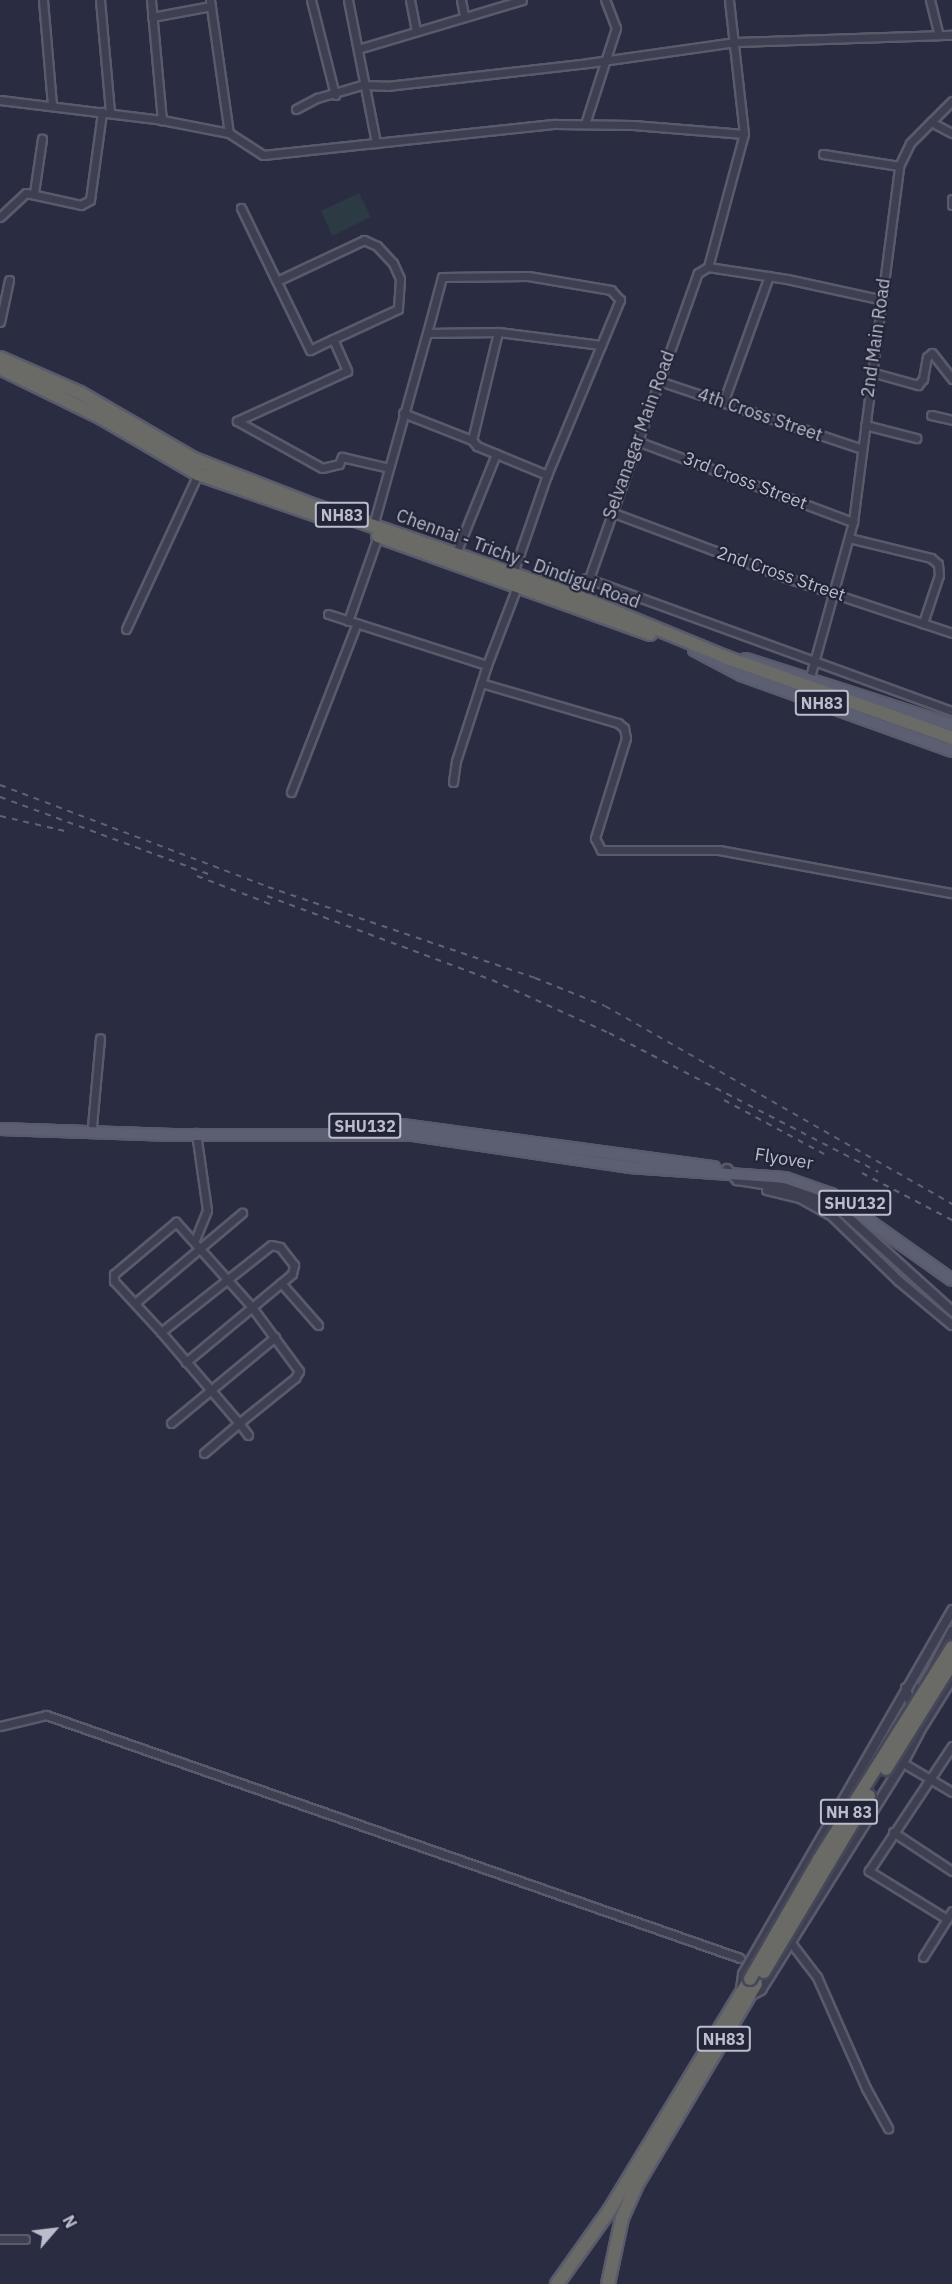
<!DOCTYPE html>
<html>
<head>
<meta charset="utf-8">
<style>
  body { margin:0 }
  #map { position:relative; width:952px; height:2284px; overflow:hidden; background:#2a2d42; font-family:"IBM Plex Sans",sans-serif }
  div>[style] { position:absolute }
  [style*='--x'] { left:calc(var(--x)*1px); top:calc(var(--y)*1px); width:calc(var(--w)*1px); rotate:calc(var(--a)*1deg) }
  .green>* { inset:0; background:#2c3a43 }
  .roads { filter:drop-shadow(2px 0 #595b6c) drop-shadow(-2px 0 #595b6c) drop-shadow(0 2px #595b6c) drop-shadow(0 -2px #595b6c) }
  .minor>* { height:7px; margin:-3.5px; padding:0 3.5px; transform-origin:3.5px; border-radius:3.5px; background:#3e4052 }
  .tertiary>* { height:8px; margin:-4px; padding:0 4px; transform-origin:4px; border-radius:4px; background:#3e4052 }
  .primary>* { height:10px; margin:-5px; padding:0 5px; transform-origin:5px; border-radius:5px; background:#5c5f72 }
  .trunk>* { height:12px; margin:-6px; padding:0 6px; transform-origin:6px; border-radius:6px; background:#6a6a66 }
  .rail>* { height:2px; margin-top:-1px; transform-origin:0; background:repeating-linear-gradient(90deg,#606378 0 6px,transparent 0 12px) }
  .bridges { filter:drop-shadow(2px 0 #454859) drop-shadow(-2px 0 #454859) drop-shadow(0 2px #454859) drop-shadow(0 -2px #454859) }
  .trunk-bridge>* { height:12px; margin:-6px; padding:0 6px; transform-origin:6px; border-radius:6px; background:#6a6a66 }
  span { translate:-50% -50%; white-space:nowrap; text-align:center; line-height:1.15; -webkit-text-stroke:4.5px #222537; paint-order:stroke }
  .shield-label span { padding:2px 4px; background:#222537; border:2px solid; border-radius:4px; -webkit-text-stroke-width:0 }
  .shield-label { font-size:16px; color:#bbbdcc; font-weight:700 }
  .street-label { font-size:18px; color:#bbbdcc }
  .north { position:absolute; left:24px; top:2200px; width:60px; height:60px; -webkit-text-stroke:4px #222537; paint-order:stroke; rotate:62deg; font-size:16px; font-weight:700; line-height:24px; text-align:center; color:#bbbdcc }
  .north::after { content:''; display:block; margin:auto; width:21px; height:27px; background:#bbbdcc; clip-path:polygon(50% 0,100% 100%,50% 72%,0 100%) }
</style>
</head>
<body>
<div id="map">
  <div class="green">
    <i style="clip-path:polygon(359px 193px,371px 217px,332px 236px,321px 211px)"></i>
  </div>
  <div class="roads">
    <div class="minor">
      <i style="--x:43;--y:0;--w:105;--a:85.1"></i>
      <i style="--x:100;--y:0;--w:112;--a:84.9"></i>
      <i style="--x:151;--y:0;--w:121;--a:84.8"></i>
      <i style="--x:210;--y:0;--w:134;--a:81.9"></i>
      <i style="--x:311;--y:0;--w:98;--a:75.8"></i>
      <i style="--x:348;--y:0;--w:146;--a:78.9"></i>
      <i style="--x:410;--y:0;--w:31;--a:79"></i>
      <i style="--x:461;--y:0;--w:16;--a:79"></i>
      <i style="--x:930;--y:0;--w:36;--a:76"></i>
      <i style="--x:152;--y:17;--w:60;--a:-10.6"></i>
      <i style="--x:358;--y:49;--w:171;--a:-16.6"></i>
      <i style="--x:0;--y:100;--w:163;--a:7"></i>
      <i style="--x:162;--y:120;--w:68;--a:11"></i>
      <i style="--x:229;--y:133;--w:40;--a:32.9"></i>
      <i style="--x:263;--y:155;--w:294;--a:-6.1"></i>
      <i style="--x:555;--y:124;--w:78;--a:0.7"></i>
      <i style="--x:633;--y:125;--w:111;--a:4.6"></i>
      <i style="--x:296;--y:109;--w:24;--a:-28"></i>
      <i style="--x:317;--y:98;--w:47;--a:-16.1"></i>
      <i style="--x:362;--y:85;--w:25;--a:2"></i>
      <i style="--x:387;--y:86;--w:202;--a:-6.5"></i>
      <i style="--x:588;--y:63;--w:149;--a:-8.1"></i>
      <i style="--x:736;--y:42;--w:216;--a:-1.9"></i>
      <i style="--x:931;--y:122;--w:24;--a:28"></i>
      <i style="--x:585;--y:124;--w:101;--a:-72.1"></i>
      <i style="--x:616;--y:28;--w:30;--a:-111"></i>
      <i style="--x:823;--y:154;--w:77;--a:9"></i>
      <i style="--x:34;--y:193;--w:55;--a:-81.6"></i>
      <i style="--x:952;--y:205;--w:6;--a:-90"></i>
      <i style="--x:241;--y:208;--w:158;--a:64.1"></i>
      <i style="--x:310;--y:350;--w:25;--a:-26"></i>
      <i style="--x:333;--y:339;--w:35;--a:66"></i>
      <i style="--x:347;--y:371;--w:121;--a:155.6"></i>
      <i style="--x:237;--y:421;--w:97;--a:28.9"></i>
      <i style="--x:322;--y:468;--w:17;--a:-13"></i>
      <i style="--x:339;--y:464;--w:8;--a:-67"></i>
      <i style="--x:342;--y:457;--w:48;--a:13.2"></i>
      <i style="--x:0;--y:217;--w:35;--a:-43"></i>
      <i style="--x:26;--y:193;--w:56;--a:12.3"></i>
      <i style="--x:81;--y:205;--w:10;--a:-29"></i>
      <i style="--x:90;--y:200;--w:89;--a:-82.2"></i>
      <i style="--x:708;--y:267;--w:138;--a:-74.9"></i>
      <i style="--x:744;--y:134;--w:135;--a:-96.4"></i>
      <i style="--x:708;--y:267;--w:80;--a:8.6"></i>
      <i style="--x:787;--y:279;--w:94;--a:12.3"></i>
      <i style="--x:277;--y:281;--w:96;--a:-25.2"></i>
      <i style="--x:364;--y:240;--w:14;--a:25"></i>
      <i style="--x:377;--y:246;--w:23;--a:47"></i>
      <i style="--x:393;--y:263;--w:17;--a:66"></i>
      <i style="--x:400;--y:279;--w:30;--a:94"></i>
      <i style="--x:398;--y:309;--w:72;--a:155.2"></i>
      <i style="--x:0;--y:322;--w:43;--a:-77.9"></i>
      <i style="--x:498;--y:332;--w:104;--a:7.2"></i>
      <i style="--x:871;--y:372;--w:49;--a:15.5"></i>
      <i style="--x:918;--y:385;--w:8;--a:-50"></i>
      <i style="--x:923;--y:379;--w:22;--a:-80"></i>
      <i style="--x:927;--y:357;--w:6;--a:-39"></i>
      <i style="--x:932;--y:353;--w:33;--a:52"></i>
      <i style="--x:659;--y:381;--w:214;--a:18.5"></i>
      <i style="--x:723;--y:403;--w:135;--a:-70.1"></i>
      <i style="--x:403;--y:413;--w:74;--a:21.4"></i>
      <i style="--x:931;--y:415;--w:22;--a:13"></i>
      <i style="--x:865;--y:425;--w:53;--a:14.3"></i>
      <i style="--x:637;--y:441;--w:231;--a:20.6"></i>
      <i style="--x:611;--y:512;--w:191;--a:20.5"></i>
      <i style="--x:790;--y:579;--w:171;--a:18.4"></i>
      <i style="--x:373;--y:526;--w:200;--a:-74.4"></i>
      <i style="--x:849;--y:538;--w:84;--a:13.7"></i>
      <i style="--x:931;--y:558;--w:9;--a:41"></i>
      <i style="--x:938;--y:564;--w:11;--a:85"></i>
      <i style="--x:939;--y:575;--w:51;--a:108.4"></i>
      <i style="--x:456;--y:553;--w:107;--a:-68"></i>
      <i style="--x:513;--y:573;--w:104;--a:-70.9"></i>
      <i style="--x:547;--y:475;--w:190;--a:-67.4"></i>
      <i style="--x:620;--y:300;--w:13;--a:-132"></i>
      <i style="--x:611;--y:290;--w:84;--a:-170.4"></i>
      <i style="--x:528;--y:276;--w:86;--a:179.3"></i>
      <i style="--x:442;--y:277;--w:58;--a:105"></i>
      <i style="--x:427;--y:333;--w:71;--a:-0.8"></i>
      <i style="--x:498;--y:332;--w:111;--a:103.5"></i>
      <i style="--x:472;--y:440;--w:8;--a:50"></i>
      <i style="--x:477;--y:446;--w:76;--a:22.5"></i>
      <i style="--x:586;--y:578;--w:389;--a:20"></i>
      <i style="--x:581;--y:601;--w:348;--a:-70.4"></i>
      <i style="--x:698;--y:273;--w:12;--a:-31"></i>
      <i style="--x:328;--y:614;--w:167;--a:17.8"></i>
      <i style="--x:348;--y:621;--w:90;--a:-70.6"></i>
      <i style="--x:126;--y:629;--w:171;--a:-65.1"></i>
      <i style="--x:810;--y:677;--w:161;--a:-74.5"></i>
      <i style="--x:853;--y:522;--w:359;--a:-82.6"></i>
      <i style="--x:899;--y:166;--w:25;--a:-64"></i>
      <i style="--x:910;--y:143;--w:59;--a:-45"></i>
      <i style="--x:481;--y:683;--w:143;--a:16.3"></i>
      <i style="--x:618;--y:723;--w:8;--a:40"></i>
      <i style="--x:624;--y:728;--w:10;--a:79"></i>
      <i style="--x:626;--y:738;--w:105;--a:107.2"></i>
      <i style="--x:595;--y:838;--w:13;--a:63"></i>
      <i style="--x:601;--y:850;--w:118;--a:0"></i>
      <i style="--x:719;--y:850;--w:237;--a:10.5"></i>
      <i style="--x:453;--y:782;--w:21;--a:-82"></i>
      <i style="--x:456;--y:761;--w:101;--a:-72.1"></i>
      <i style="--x:487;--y:665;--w:87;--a:-69.1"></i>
      <i style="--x:291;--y:792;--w:179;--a:-68.7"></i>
      <i style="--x:92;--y:1126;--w:88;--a:-84.8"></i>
      <i style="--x:195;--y:1240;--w:32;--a:-68"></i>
      <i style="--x:207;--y:1210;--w:78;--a:-98.1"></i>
      <i style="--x:281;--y:1283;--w:56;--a:48.6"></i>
      <i style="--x:135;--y:1303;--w:140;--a:-40.1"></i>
      <i style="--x:161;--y:1332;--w:140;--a:-38.3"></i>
      <i style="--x:271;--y:1245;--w:9;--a:13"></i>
      <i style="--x:280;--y:1247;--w:23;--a:52"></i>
      <i style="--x:294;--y:1265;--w:9;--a:103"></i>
      <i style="--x:292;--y:1274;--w:138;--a:140.3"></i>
      <i style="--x:171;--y:1423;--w:135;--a:-39.6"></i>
      <i style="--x:204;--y:1453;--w:46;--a:-40.6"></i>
      <i style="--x:239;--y:1423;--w:72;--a:-38.8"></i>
      <i style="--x:295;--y:1378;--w:8;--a:-60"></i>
      <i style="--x:299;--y:1371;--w:81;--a:-126.4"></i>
      <i style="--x:251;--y:1306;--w:113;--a:-131.8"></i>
      <i style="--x:176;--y:1222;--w:81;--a:140"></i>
      <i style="--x:114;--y:1274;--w:7;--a:90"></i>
      <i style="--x:114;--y:1281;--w:69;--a:47.3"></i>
      <i style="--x:161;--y:1332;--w:120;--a:49.4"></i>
      <i style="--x:239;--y:1423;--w:15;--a:53"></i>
      <i style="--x:0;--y:1726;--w:47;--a:-13.4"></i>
      <i style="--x:46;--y:1715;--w:735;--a:19.3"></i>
      <i style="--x:903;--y:1763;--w:57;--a:30.6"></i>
      <i style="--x:893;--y:1832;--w:71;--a:33.5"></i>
      <i style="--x:947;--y:1919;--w:92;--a:-148.4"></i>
      <i style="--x:869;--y:1871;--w:150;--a:-56.4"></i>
      <i style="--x:791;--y:1943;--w:43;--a:52.6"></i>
      <i style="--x:817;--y:1977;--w:121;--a:66.2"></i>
      <i style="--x:866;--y:2088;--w:46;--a:61.2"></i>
      <i style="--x:923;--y:1957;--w:54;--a:-57.8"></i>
      <i style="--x:0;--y:2239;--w:25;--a:0"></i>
    </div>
    <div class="tertiary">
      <i style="--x:727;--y:1169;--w:15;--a:48"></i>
      <i style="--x:737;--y:1180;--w:59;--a:8.8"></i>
      <i style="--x:795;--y:1189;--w:47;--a:23.8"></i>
      <i style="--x:838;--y:1208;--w:154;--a:42.1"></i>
      <i style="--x:767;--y:1190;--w:34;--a:14"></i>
      <i style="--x:800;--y:1198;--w:35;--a:29"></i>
      <i style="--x:831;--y:1215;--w:95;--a:44.1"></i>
      <i style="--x:899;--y:1281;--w:69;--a:39.7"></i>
      <i style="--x:924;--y:1685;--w:61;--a:-62.6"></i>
      <i style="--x:906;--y:1688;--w:28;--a:75"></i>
      <i style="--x:924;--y:1724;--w:53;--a:-58.1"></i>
      <i style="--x:741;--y:1989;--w:15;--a:-82"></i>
      <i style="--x:743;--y:1974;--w:420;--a:-60.1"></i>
      <i style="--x:750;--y:1996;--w:13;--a:-29"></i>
      <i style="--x:761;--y:1990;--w:268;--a:-58"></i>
      <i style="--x:903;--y:1763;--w:43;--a:-62.2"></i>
      <i style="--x:923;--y:1725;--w:15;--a:-86"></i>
    </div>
    <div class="primary">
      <i style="--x:694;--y:650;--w:53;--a:28"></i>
      <i style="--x:741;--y:675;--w:224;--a:19.8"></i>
      <i style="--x:746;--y:659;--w:216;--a:17.8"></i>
      <i style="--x:343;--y:1127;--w:59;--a:-1.9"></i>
      <i style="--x:402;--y:1125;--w:315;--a:7.7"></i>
      <i style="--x:0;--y:1129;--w:173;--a:2"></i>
      <i style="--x:173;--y:1135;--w:240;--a:0"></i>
      <i style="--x:413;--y:1135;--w:218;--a:8.4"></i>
      <i style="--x:629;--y:1167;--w:156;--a:4"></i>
      <i style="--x:785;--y:1178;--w:49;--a:19.2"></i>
      <i style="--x:831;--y:1194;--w:148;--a:35.4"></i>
    </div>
    <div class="trunk">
      <i style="--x:0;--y:358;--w:87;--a:23.6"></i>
      <i style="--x:80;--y:393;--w:132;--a:30.1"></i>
      <i style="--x:194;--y:459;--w:133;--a:21.2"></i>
      <i style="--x:318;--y:507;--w:279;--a:19"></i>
      <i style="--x:582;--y:598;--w:155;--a:22.4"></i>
      <i style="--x:725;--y:657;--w:241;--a:19.6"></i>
      <i style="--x:0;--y:368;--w:114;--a:26.1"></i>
      <i style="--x:102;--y:418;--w:111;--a:30.3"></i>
      <i style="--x:198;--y:474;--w:131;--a:19.1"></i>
      <i style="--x:378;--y:536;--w:289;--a:19.8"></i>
      <i style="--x:557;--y:2284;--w:90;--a:-54.5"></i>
      <i style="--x:609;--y:2211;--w:271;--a:-58.7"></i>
      <i style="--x:608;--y:2284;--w:67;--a:-78"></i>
      <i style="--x:622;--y:2218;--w:35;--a:-66"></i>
      <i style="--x:636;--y:2186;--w:235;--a:-59.3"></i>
    </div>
  </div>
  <div class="rail">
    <i style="--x:0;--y:785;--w:287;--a:20.8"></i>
    <i style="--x:268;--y:887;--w:282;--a:18.8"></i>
    <i style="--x:535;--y:978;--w:75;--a:21.8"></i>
    <i style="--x:605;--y:1006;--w:400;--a:29.7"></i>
    <i style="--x:0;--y:797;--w:222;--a:20.3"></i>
    <i style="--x:0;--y:816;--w:71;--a:13.1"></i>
    <i style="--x:197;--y:876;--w:84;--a:21"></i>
    <i style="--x:267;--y:896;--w:240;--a:20.5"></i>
    <i style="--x:492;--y:980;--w:128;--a:24.4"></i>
    <i style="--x:609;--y:1033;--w:303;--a:27.3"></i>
    <i style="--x:724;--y:1100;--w:114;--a:28.4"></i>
    <i style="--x:862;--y:1173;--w:102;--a:27.6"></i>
  </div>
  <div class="bridges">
    <div class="trunk-bridge">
      <i style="--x:886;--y:1769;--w:125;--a:-58.1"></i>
      <i style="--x:764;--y:1972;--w:205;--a:-59.2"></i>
      <i style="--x:750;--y:1979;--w:138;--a:-60.1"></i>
      <i style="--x:819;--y:1859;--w:250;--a:-57.9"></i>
    </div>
  </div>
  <div class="shield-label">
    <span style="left:342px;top:515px">NH83</span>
    <span style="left:822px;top:703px">NH83</span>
    <span style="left:365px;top:1126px">SHU132</span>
    <span style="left:855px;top:1203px">SHU132</span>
    <span style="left:849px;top:1812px">NH 83</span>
    <span style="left:724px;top:2039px">NH83</span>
  </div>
  <div class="street-label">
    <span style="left:876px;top:338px;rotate:-82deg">2nd Main Road</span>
    <span style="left:760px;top:415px;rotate:19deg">4th Cross Street</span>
    <span style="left:639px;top:435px;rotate:-70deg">Selvanagar Main Road</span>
    <span style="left:745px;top:481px;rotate:21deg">3rd Cross Street</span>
    <span style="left:518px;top:559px;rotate:20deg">Chennai - Trichy - Dindigul Road</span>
    <span style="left:781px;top:574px;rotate:19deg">2nd Cross Street</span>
    <span style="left:784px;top:1159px;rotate:9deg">Flyover</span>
  </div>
  <div class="north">N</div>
</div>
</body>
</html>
